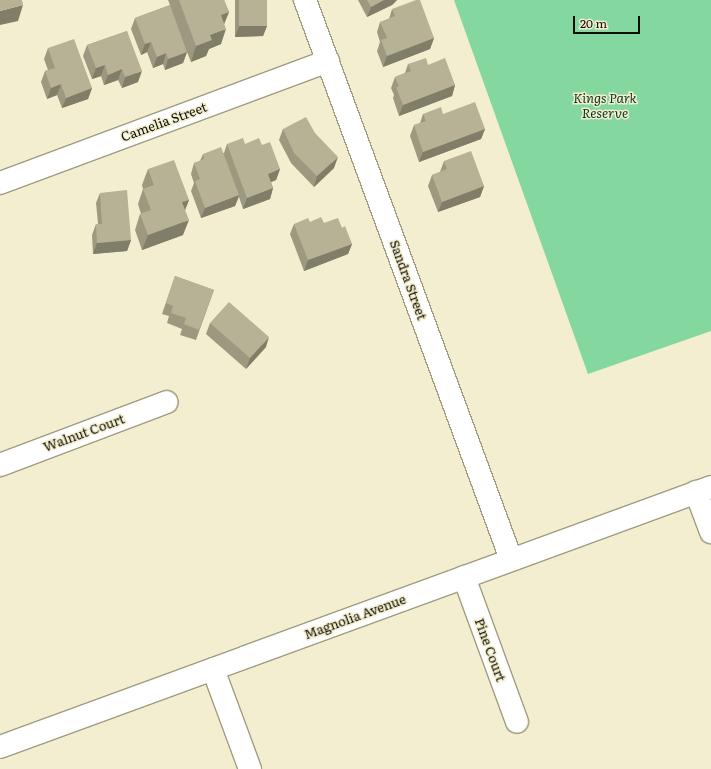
<!DOCTYPE html>
<html>
<head>
<meta charset="utf-8">
<style>
  body { margin:0 }
  #map { position:relative; width:711px; height:769px; overflow:hidden; background:#f3eecf; font-family:Literata,serif }
  div>[style] { position:absolute }
  [style*='--x'] { left:calc(var(--x)*1px); top:calc(var(--y)*1px); width:calc(var(--w)*1px); rotate:calc(var(--a)*1deg) }
  .green>* { inset:0; background:#83d79f }
  .roads { filter:drop-shadow(1px 0 #a19c80) drop-shadow(-1px 0 #a19c80) drop-shadow(0 1px #a19c80) drop-shadow(0 -1px #a19c80) }
  .minor>* { height:22px; margin:-11px; padding:0 11px; transform-origin:11px; border-radius:11px; background:#fff }
  .wall>* { inset:0; background:#9d9980 }
  .shaded-wall>* { inset:0; background:#807d68 }
  .building>* { inset:0; background:#b7b295 }
  span { translate:-50% -50%; white-space:nowrap; text-align:center; line-height:1.15; -webkit-text-stroke:3px #f3eecf; paint-order:stroke }
  .park-label { font-size:13px; color:#09331b; font-style:italic }
  .street-label { font-size:13px; color:#0f0d04 }
  .scale { position:absolute; left:573px; top:16px; width:67px; height:18px; box-sizing:border-box; border:2px solid #0f0d04; border-top:0; padding-left:5px; font-size:12px; line-height:14px; white-space:nowrap; color:#0f0d04; -webkit-text-stroke:3px #f3eecf; paint-order:stroke }
</style>
</head>
<body>
<div id="map">
  <div class="green">
    <i style="clip-path:polygon(454px 0,711px 0,711px 331px,588px 374px)"></i>
  </div>
  <div class="roads">
    <div class="minor">
      <i style="--x:305;--y:0;--w:596;--a:69.77"></i>
      <i style="--x:0;--y:183;--w:350;--a:-20.4"></i>
      <i style="--x:0;--y:465;--w:178;--a:-20.7"></i>
      <i style="--x:696;--y:492;--w:43;--a:69.4"></i>
      <i style="--x:464;--y:577;--w:154;--a:69.9"></i>
      <i style="--x:213;--y:669;--w:107;--a:69.7"></i>
      <i style="--x:0;--y:747;--w:757;--a:-20.09"></i>
    </div>
  </div>
  <div class="wall">
    <i style="clip-path:polygon(168px 0,224px 0,229px 12px,224px 23px,221px 44px,209px 49px,206px 56px,191px 62px,187px 52px,183px 63px,165px 70px,163px 64px,153px 68px,147px 52px,141px 55px,131px 29px,135px 18px,170px 5px)"></i>
    <i style="clip-path:polygon(235px 0,267px 0,267px 26px,263px 36px,235px 37px)"></i>
    <i style="clip-path:polygon(358px 0,397px 0,392px 5px,367px 17px)"></i>
    <i style="clip-path:polygon(392px 9px,434px 38px,430px 49px,383px 67px,377px 51px,380px 42px,377px 32px,380px 22px,389px 19px)"></i>
    <i style="clip-path:polygon(127px 31px,138px 82px,122px 88px,118px 80px,104px 85px,101px 76px,92px 79px,83px 56px,87px 45px)"></i>
    <i style="clip-path:polygon(48px 48px,92px 88px,88px 99px,62px 108px,57px 95px,47px 99px,41px 82px,45px 71px,48px 70px,44px 59px)"></i>
    <i style="clip-path:polygon(408px 64px,428px 65px,455px 85px,452px 96px,399px 116px,393px 98px,394px 95px,391px 88px,395px 77px,405px 73px)"></i>
    <i style="clip-path:polygon(423px 114px,443px 114px,485px 129px,481px 139px,419px 162px,410px 136px,414px 125px,420px 123px)"></i>
    <i style="clip-path:polygon(283px 129px,315px 133px,334px 168px,314px 187px,291px 163px,279px 140px)"></i>
    <i style="clip-path:polygon(227px 144px,245px 144px,262px 145px,280px 169px,276px 180px,271px 182px,273px 188px,270px 199px,243px 209px,239px 197px,235px 206px,201px 218px,191px 191px,194px 183px,191px 174px,194px 163px,200px 161px,203px 154px,224px 153px)"></i>
    <i style="clip-path:polygon(444px 161px,484px 186px,480px 197px,438px 212px,428px 186px,432px 175px,440px 172px)"></i>
    <i style="clip-path:polygon(148px 169px,189px 200px,185px 210px,183px 235px,142px 250px,135px 230px,140px 214px,141px 214px,138px 204px,143px 189px,142px 185px)"></i>
    <i style="clip-path:polygon(100px 193px,131px 240px,127px 251px,93px 254px,92px 235px,96px 224px,98px 224px,96px 203px)"></i>
    <i style="clip-path:polygon(324px 223px,342px 228px,352px 244px,348px 254px,304px 271px,290px 234px,294px 224px)"></i>
    <i style="clip-path:polygon(175px 276px,214px 290px,196px 340px,180px 335px,182px 329px,167px 323px,169px 316px,162px 314px)"></i>
    <i style="clip-path:polygon(210px 323px,266px 347px,246px 369px,206px 334px)"></i>
  </div>
  <div class="shaded-wall">
    <i style="clip-path:polygon(384px 0,397px 0,392px 5px,367px 17px,371px 7px)"></i>
    <i style="clip-path:polygon(23px 5px,18px 21px,0 25px,0 11px)"></i>
    <i style="clip-path:polygon(229px 12px,223px 27px,221px 15px)"></i>
    <i style="clip-path:polygon(239px 26px,267px 26px,263px 36px,235px 37px)"></i>
    <i style="clip-path:polygon(226px 29px,221px 44px,209px 49px,206px 56px,191px 62px,196px 46px,210px 35px)"></i>
    <i style="clip-path:polygon(434px 38px,430px 49px,383px 67px,387px 56px)"></i>
    <i style="clip-path:polygon(151px 42px,147px 52px,141px 55px,145px 44px)"></i>
    <i style="clip-path:polygon(187px 52px,183px 63px,165px 70px,168px 59px)"></i>
    <i style="clip-path:polygon(166px 53px,163px 64px,153px 68px,157px 57px)"></i>
    <i style="clip-path:polygon(105px 65px,101px 76px,92px 79px,96px 68px)"></i>
    <i style="clip-path:polygon(122px 69px,118px 80px,104px 85px,108px 75px)"></i>
    <i style="clip-path:polygon(142px 71px,138px 82px,122px 88px,125px 77px)"></i>
    <i style="clip-path:polygon(61px 84px,57px 95px,47px 99px,51px 88px)"></i>
    <i style="clip-path:polygon(455px 85px,452px 96px,399px 116px,403px 105px)"></i>
    <i style="clip-path:polygon(92px 88px,88px 99px,62px 108px,66px 98px)"></i>
    <i style="clip-path:polygon(485px 129px,481px 139px,419px 162px,423px 152px)"></i>
    <i style="clip-path:polygon(338px 157px,334px 168px,314px 187px,317px 176px)"></i>
    <i style="clip-path:polygon(280px 169px,276px 180px,264px 185px,268px 174px)"></i>
    <i style="clip-path:polygon(484px 186px,480px 197px,438px 212px,442px 202px)"></i>
    <i style="clip-path:polygon(273px 188px,270px 199px,243px 209px,247px 198px)"></i>
    <i style="clip-path:polygon(239px 195px,235px 206px,201px 218px,205px 208px)"></i>
    <i style="clip-path:polygon(189px 200px,183px 215px,182px 202px)"></i>
    <i style="clip-path:polygon(189px 220px,183px 235px,142px 250px,148px 235px)"></i>
    <i style="clip-path:polygon(131px 240px,127px 251px,93px 254px,97px 243px)"></i>
    <i style="clip-path:polygon(352px 244px,348px 254px,304px 271px,308px 260px)"></i>
    <i style="clip-path:polygon(269px 337px,266px 347px,246px 369px,250px 358px)"></i>
  </div>
  <div class="building">
    <i style="clip-path:polygon(0 0,22px 0,23px 5px,0 11px)"></i>
    <i style="clip-path:polygon(179px 0,224px 0,229px 12px,221px 15px,226px 29px,210px 35px,212px 40px,196px 46px)"></i>
    <i style="clip-path:polygon(239px 0,267px 0,267px 26px,239px 26px)"></i>
    <i style="clip-path:polygon(367px 0,384px 0,371px 7px)"></i>
    <i style="clip-path:polygon(416px 0,420px 0,434px 38px,387px 56px,381px 40px,387px 38px,380px 22px,395px 16px,392px 9px)"></i>
    <i style="clip-path:polygon(170px 5px,187px 52px,168px 59px,166px 53px,157px 57px,151px 42px,145px 44px,135px 18px)"></i>
    <i style="clip-path:polygon(127px 31px,142px 71px,125px 77px,122px 69px,108px 75px,105px 65px,96px 68px,87px 45px)"></i>
    <i style="clip-path:polygon(74px 39px,92px 88px,66px 98px,61px 84px,51px 88px,45px 71px,55px 68px,48px 48px)"></i>
    <i style="clip-path:polygon(426px 58px,428px 65px,445px 58px,455px 85px,403px 105px,396px 87px,399px 87px,395px 77px,411px 71px,408px 64px)"></i>
    <i style="clip-path:polygon(475px 102px,485px 129px,423px 152px,414px 125px,426px 121px,423px 114px,441px 107px,443px 114px)"></i>
    <i style="clip-path:polygon(306px 117px,315px 133px,338px 157px,317px 176px,294px 153px,283px 129px)"></i>
    <i style="clip-path:polygon(243px 138px,245px 144px,259px 138px,262px 145px,270px 142px,280px 169px,268px 174px,273px 188px,247px 198px,227px 144px)"></i>
    <i style="clip-path:polygon(221px 147px,239px 195px,205px 208px,195px 181px,200px 179px,194px 163px,204px 159px,203px 154px)"></i>
    <i style="clip-path:polygon(471px 151px,484px 186px,442px 202px,432px 175px,447px 169px,444px 161px)"></i>
    <i style="clip-path:polygon(174px 160px,189px 200px,182px 202px,189px 220px,148px 235px,140px 214px,151px 210px,143px 189px,154px 185px,148px 169px)"></i>
    <i style="clip-path:polygon(127px 190px,131px 240px,97px 243px,96px 224px,102px 224px,100px 193px)"></i>
    <i style="clip-path:polygon(321px 217px,324px 223px,338px 218px,342px 228px,345px 226px,352px 244px,308px 260px,294px 224px,308px 218px,310px 222px)"></i>
    <i style="clip-path:polygon(175px 276px,214px 290px,199px 330px,184px 324px,186px 318px,171px 313px,173px 306px,166px 303px)"></i>
    <i style="clip-path:polygon(229px 302px,269px 337px,250px 358px,210px 323px)"></i>
  </div>
  <div class="park-label">
    <span style="left:605px;top:106px">Kings Park<br>Reserve</span>
  </div>
  <div class="street-label">
    <span style="left:164px;top:122px;rotate:-20deg">Camelia Street</span>
    <span style="left:408px;top:280px;rotate:70deg">Sandra Street</span>
    <span style="left:84px;top:433px;rotate:-20deg">Walnut Court</span>
    <span style="left:355px;top:617px;rotate:-20deg">Magnolia Avenue</span>
    <span style="left:490px;top:650px;rotate:70deg">Pine Court</span>
  </div>
  <div class="scale">20 m</div>
</div>
</body>
</html>
